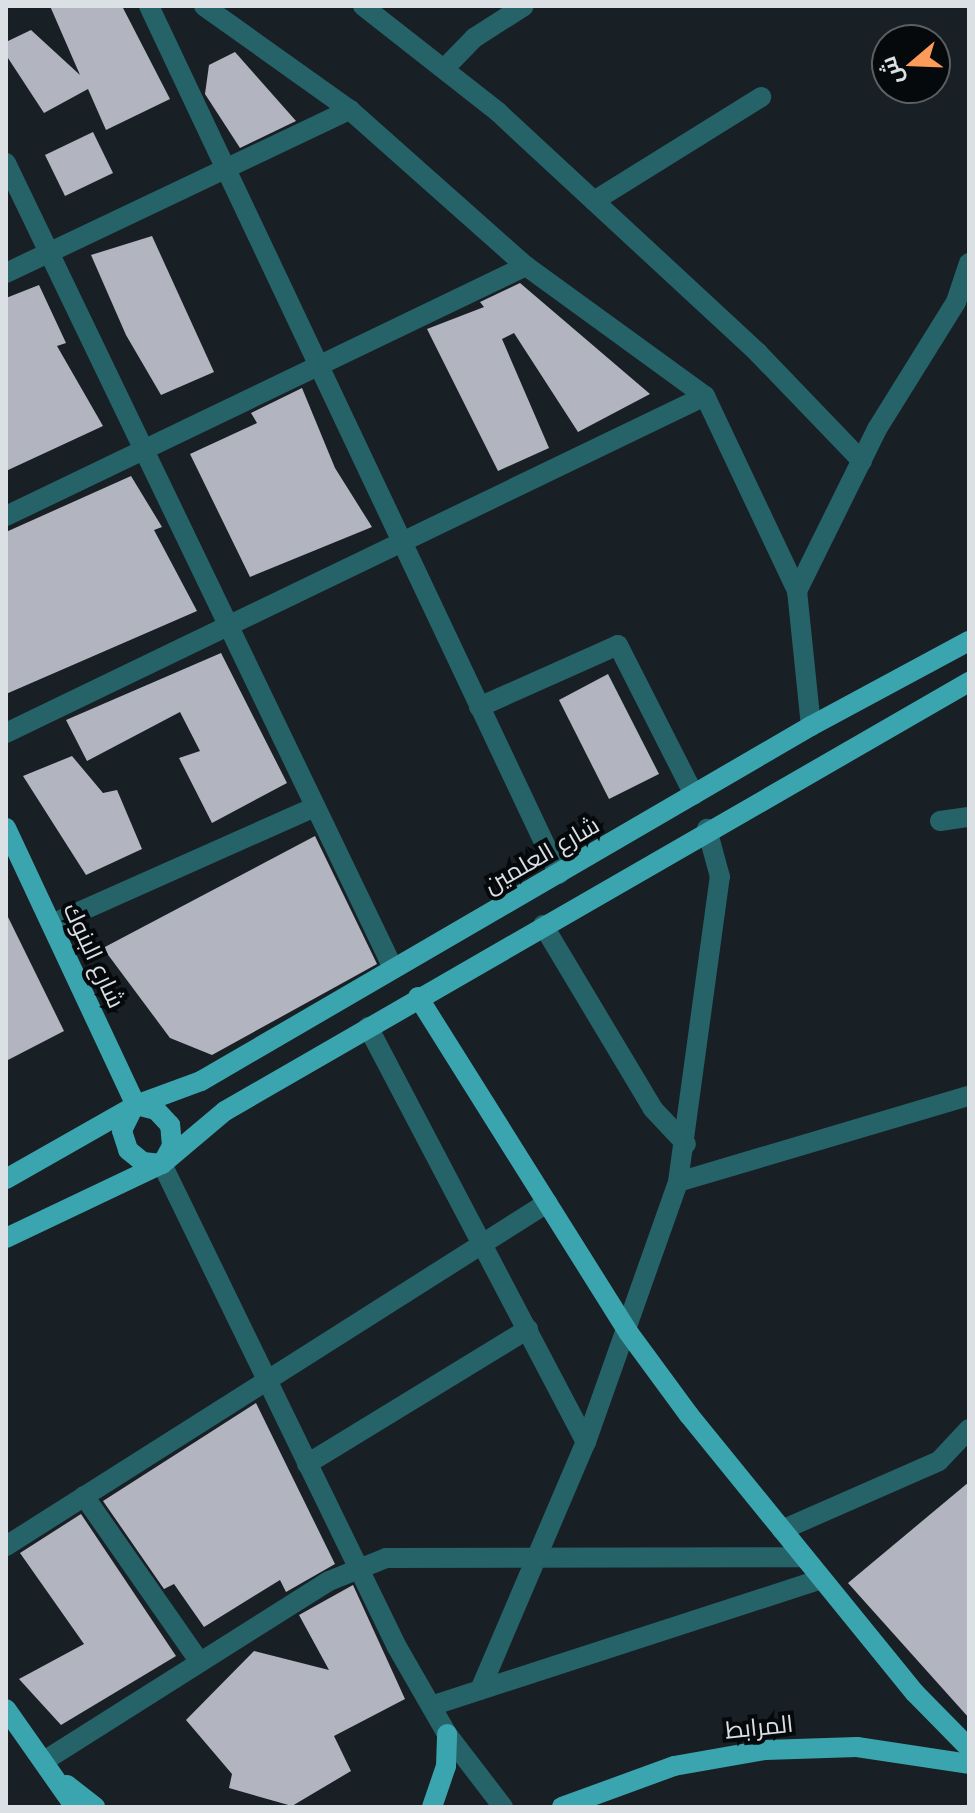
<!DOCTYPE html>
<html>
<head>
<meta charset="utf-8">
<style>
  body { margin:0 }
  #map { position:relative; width:975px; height:1813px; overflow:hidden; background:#182025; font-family:"Open Sans",Cairo,sans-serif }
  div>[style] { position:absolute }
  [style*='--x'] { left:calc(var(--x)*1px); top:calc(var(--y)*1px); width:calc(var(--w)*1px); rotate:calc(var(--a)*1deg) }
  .building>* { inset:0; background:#b2b5bf }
  .minor>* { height:20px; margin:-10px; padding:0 10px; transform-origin:10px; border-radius:10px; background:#256369 }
  .major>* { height:20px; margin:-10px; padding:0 10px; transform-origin:10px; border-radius:10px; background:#3aa5ae }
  span { translate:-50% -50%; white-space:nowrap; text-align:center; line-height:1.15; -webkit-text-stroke:8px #06090b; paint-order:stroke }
  .street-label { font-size:24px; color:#dbe0e4 }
  .frame { position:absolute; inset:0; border:8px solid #dbe0e4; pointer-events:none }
  .north { position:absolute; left:871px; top:24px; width:80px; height:80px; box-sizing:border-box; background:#06090b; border:2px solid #5b5f62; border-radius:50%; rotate:251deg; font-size:22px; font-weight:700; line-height:32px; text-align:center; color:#dbe0e4 }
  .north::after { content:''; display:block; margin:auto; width:28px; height:36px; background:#ff9b59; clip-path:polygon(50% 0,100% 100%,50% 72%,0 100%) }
</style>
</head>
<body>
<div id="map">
  <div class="building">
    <i style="clip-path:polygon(50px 6px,122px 6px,170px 99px,106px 130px,88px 89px,44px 113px,6px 55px,6px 42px,31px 30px,80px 75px)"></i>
    <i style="clip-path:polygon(235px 52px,296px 121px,240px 148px,205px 94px,209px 65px)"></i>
    <i style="clip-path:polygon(93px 132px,113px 173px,65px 196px,45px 155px)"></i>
    <i style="clip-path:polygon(152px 236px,214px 372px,161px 395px,126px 335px,91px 255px)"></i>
    <i style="clip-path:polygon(520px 283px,650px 394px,578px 432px,514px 333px,502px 339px,549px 448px,498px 471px,427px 329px,484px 307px,480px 302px)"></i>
    <i style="clip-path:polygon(39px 285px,66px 343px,57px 346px,103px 426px,6px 471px,6px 298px)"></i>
    <i style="clip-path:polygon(302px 388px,335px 468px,372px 527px,250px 577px,190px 454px,257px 423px,251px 413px)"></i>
    <i style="clip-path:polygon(131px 476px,162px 527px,154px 530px,197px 611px,6px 694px,6px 532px)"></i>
    <i style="clip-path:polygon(221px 653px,287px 783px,212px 823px,179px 758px,200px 751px,180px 712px,87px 761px,66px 720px)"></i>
    <i style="clip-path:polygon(608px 674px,659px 774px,609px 799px,559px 700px)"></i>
    <i style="clip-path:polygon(72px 756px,103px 793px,117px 790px,142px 849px,86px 875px,23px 776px)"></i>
    <i style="clip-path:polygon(315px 836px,377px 964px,212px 1055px,170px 1038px,103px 948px)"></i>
    <i style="clip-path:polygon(6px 913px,64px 1031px,6px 1061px)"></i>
    <i style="clip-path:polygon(256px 1403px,335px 1564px,286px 1592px,280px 1580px,204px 1627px,174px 1584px,164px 1589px,103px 1501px)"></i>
    <i style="clip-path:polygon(969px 1482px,969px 1718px,848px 1583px)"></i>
    <i style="clip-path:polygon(81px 1514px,176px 1656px,61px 1725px,19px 1679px,84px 1644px,20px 1553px)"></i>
    <i style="clip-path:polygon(353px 1585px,405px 1699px,334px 1736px,351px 1771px,292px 1806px,229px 1788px,232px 1774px,186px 1720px,254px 1651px,329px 1670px,299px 1615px)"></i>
  </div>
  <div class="minor">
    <i style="--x:149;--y:6;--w:960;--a:64.72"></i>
    <i style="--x:204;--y:6;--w:179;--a:35.5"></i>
    <i style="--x:350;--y:110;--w:235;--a:41.6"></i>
    <i style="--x:526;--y:266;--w:221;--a:36"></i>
    <i style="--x:705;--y:396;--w:216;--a:64.7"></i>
    <i style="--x:363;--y:6;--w:172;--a:38.1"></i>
    <i style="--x:498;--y:112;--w:355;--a:42.8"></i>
    <i style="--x:758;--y:353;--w:150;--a:46.1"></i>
    <i style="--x:444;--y:69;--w:43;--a:-45.9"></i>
    <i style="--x:474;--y:38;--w:59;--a:-32.6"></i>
    <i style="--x:6;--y:163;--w:893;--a:64.32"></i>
    <i style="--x:594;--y:201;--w:197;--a:-31.9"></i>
    <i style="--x:6;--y:273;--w:381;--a:-25.4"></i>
    <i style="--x:6;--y:516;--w:577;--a:-25.68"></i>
    <i style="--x:479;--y:707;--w:152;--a:-24"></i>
    <i style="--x:618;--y:645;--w:168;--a:63.1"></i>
    <i style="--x:811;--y:726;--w:136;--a:-95.9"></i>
    <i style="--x:797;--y:591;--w:181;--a:-63.7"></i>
    <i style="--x:877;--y:429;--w:150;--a:-58.1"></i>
    <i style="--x:956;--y:302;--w:41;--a:-71.6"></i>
    <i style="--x:6;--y:733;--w:776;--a:-25.74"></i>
    <i style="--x:940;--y:821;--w:29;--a:-8"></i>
    <i style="--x:52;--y:924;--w:288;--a:-24"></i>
    <i style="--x:543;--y:925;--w:214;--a:59.1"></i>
    <i style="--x:653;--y:1109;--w:48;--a:46.7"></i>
    <i style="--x:368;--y:1027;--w:469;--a:62.3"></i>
    <i style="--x:162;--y:1164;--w:537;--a:64.06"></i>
    <i style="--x:397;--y:1647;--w:100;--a:60.1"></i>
    <i style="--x:447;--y:1734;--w:92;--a:52.5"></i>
    <i style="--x:678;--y:1182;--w:303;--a:-16.5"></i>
    <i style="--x:307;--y:1464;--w:259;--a:-31.4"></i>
    <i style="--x:84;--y:1496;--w:201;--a:55.1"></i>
    <i style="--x:782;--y:1530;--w:171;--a:-23.7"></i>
    <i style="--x:939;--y:1461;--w:44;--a:-46.8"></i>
    <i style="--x:6;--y:1546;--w:641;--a:-32.38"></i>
    <i style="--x:480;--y:1690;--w:270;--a:-66.9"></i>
    <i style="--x:586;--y:1442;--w:276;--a:-70.5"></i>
    <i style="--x:678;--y:1182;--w:308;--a:-82.2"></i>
    <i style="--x:720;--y:877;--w:50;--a:-105.2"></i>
    <i style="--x:431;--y:1706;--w:410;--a:-18"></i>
    <i style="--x:44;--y:1761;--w:337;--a:-32.3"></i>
    <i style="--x:329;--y:1581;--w:61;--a:-22"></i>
    <i style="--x:386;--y:1558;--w:418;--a:-0.1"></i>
  </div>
  <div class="major">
    <i style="--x:6;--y:828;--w:306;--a:64.9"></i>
    <i style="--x:418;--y:997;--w:395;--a:57.9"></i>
    <i style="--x:628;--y:1332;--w:103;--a:53.7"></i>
    <i style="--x:689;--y:1415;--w:358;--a:50.9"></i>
    <i style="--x:915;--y:1693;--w:77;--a:45.5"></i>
    <i style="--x:133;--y:1108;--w:25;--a:116"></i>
    <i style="--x:122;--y:1131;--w:20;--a:72"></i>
    <i style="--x:128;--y:1150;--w:19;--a:39"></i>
    <i style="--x:143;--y:1162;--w:18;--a:6"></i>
    <i style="--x:162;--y:1164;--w:82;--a:-40.1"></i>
    <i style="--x:225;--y:1111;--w:859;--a:-29.97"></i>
    <i style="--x:6;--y:1179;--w:150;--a:-29.6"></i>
    <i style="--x:136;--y:1105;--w:69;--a:-20.3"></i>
    <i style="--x:201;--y:1081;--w:706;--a:-30.2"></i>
    <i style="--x:811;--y:726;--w:179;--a:-28.3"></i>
    <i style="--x:6;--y:1238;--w:173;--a:-25.4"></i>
    <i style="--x:162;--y:1164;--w:21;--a:-61"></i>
    <i style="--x:172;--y:1146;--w:21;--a:-95"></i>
    <i style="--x:170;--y:1125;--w:21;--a:-133"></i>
    <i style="--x:156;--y:1110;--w:21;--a:-166"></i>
    <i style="--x:6;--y:1709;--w:120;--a:54.9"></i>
    <i style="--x:67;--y:1785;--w:36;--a:38"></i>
    <i style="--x:432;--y:1807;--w:43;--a:-71.1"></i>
    <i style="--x:446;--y:1766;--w:32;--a:-88"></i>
    <i style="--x:562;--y:1807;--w:119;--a:-20.1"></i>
    <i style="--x:674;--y:1766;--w:92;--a:-10"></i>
    <i style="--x:765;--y:1750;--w:92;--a:-1.9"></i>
    <i style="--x:857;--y:1747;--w:113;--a:8.6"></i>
  </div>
  <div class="street-label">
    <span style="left:541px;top:854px;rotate:-30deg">شارع العلمين</span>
    <span style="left:95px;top:955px;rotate:65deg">شارع البنوك</span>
    <span style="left:759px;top:1726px;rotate:-6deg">المرابط</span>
  </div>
  <div class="frame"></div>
  <div class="north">ش</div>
</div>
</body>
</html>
